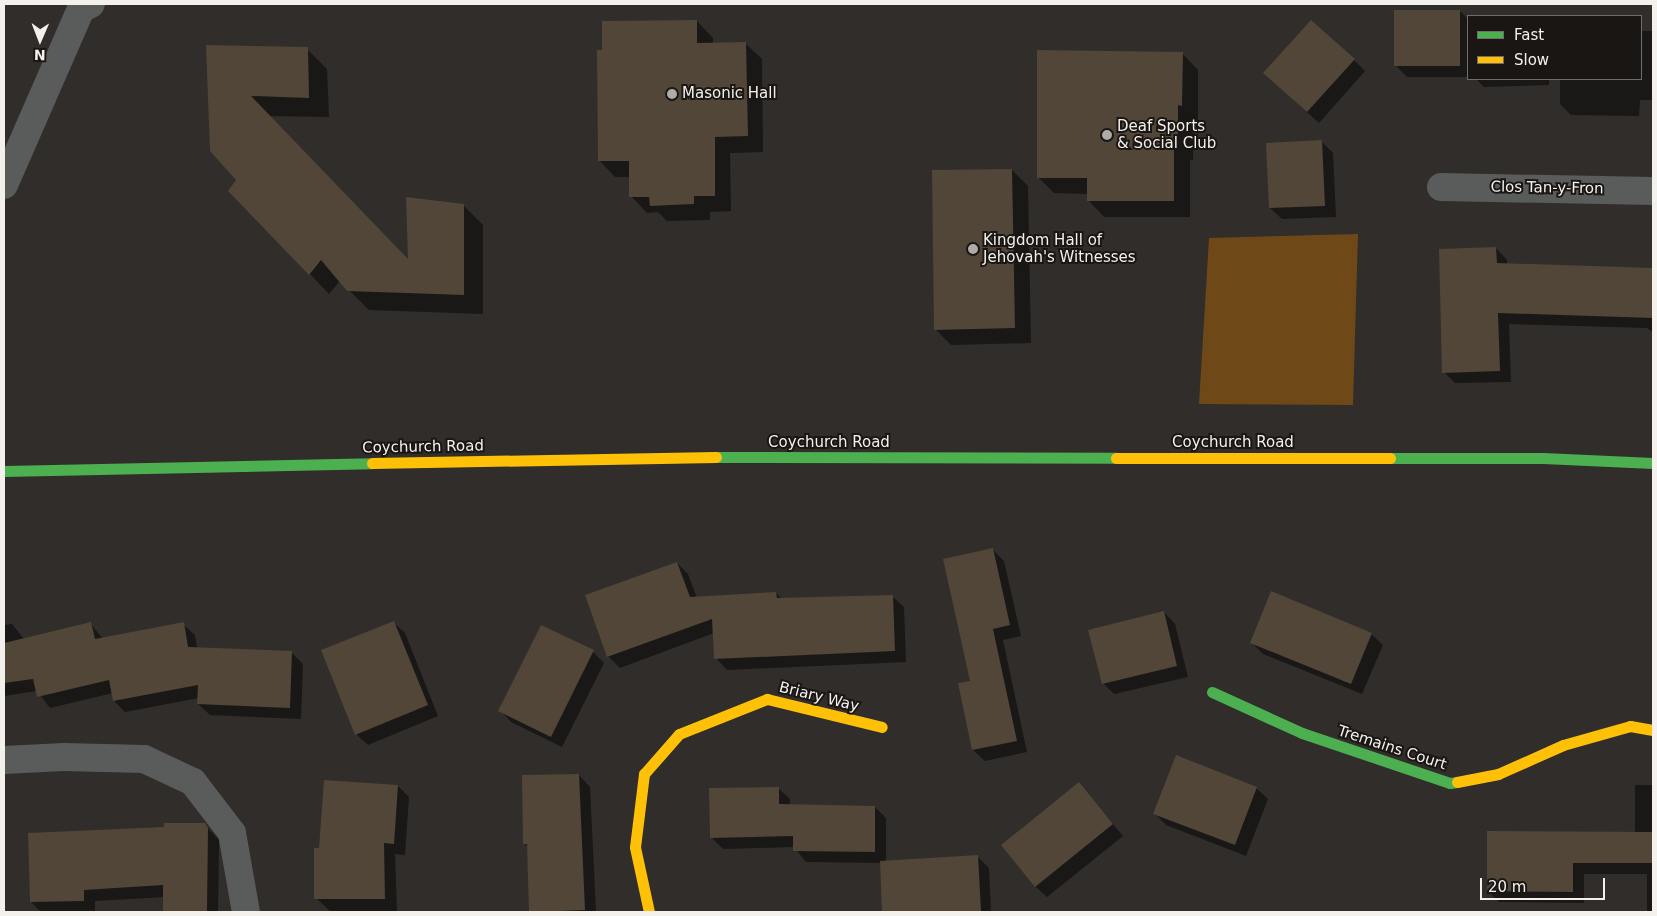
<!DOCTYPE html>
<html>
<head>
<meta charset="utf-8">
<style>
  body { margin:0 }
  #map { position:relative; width:1657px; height:916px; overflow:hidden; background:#302d2a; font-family:"DejaVu Sans",sans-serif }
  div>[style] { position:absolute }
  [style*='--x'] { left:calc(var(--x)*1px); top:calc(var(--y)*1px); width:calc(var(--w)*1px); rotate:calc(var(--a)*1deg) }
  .green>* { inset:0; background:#6e4817 }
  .shadow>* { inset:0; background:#0007 }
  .building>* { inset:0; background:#514637 }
  .street>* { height:28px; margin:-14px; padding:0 14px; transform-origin:14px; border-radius:14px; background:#5a5b5b }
  .fast>* { height:11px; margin:-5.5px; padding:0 5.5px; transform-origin:5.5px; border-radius:5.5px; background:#4caf50 }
  .slow>* { height:11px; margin:-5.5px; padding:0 5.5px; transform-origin:5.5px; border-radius:5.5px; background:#ffc107 }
  .dots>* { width:14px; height:14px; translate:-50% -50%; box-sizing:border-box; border:2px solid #191613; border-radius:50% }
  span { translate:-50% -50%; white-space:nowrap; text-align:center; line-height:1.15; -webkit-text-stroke:4px #191613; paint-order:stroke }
  .poi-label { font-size:15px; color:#f4f0ec }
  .left { translate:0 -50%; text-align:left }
  .street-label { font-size:15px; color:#f4f0ec }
  .frame { position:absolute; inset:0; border:5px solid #f4f0ec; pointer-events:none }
  .legend { position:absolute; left:1467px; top:15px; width:175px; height:65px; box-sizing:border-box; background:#191613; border:1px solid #716d6a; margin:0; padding:6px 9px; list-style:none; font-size:15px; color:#f4f0ec }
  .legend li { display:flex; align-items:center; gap:10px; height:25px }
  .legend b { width:25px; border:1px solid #716d6a }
  .north { position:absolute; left:15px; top:15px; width:50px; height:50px; -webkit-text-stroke:4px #191613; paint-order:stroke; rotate:181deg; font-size:14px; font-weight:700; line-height:20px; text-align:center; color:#f4f0ec }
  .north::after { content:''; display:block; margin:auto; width:18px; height:22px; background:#f4f0ec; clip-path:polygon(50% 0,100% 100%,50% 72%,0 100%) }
  .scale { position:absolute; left:1480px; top:878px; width:125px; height:22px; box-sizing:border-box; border:2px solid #f4f0ec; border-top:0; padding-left:6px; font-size:15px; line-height:18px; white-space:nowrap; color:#f4f0ec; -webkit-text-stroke:4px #191613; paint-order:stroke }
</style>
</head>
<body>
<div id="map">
  <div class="green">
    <i style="clip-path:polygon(1358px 234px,1353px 405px,1199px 404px,1209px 238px)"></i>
  </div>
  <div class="shadow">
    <i style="clip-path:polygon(1460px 11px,1468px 19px,1468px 77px,1407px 77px,1396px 66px)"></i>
    <i style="clip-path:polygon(697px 21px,713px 38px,713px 44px,745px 43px,762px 59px,763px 152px,730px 153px,731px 211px,710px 212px,710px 220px,667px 221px,658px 212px,647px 213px,631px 196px,630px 177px,615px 177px,599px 160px)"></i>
    <i style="clip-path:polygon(1641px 31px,1653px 31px,1653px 100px,1640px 100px,1639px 116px,1571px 115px,1560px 104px,1560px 79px,1641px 79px)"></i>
    <i style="clip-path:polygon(207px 46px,307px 49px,327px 69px,329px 117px,268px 116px,409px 261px,463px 205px,483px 225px,483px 314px,369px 310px,340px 281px,329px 294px,310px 274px,238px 180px)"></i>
    <i style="clip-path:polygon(1182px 53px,1198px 70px,1198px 121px,1194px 121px,1193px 160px,1190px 160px,1190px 217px,1104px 217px,1088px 200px,1088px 194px,1054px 193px,1038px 177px)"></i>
    <i style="clip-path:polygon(1354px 60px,1365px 71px,1319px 123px,1276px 84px)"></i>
    <i style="clip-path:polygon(1476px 79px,1549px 79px,1549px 85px,1484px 87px)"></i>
    <i style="clip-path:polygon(1322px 142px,1333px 153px,1336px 217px,1282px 219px,1270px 208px)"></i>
    <i style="clip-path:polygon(1012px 170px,1028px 186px,1031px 343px,951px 345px,935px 329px)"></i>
    <i style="clip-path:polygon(1496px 248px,1507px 260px,1507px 264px,1653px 269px,1653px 332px,1647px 328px,1509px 324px,1511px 382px,1455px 383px,1444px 372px)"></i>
    <i style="clip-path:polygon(993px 550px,1004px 561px,1021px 636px,1003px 640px,1027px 752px,985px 761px,973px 750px,971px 682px)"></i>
    <i style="clip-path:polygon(677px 563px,688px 574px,697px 598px,776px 593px,782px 599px,892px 596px,904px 607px,906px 662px,727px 670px,716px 658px,714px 633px,620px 668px,608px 656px)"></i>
    <i style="clip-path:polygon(1164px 612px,1175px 624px,1188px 677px,1114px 694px,1103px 683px)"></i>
    <i style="clip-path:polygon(393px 622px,405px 633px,438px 716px,368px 745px,356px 734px)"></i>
    <i style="clip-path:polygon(12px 624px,24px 639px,91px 624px,103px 639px,183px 624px,195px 635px,197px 648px,292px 653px,303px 664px,301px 719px,210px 715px,198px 704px,199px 698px,125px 712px,114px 701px,113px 693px,50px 708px,37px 691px,4px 696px,4px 625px)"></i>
    <i style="clip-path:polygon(1371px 634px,1383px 645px,1362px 694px,1263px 654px,1252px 643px)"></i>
    <i style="clip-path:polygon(593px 652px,604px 663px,562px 747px,511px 722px,500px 710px)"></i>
    <i style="clip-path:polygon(579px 775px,590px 787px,596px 912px,531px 912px,528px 847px,524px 843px)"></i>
    <i style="clip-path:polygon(1079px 784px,1123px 836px,1047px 897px,1035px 886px)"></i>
    <i style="clip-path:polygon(1635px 785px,1653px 785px,1653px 912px,1647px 912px,1647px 874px,1584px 874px,1584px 903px,1499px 902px,1488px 891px,1635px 834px)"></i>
    <i style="clip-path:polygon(398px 786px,409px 797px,405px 855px,395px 854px,397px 912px,331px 912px,316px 898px,320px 849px)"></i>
    <i style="clip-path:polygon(778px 788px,790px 799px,790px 805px,875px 807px,886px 818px,886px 862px,978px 857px,989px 868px,991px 912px,884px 912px,881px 863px,806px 862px,794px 847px,723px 849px,712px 838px)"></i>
    <i style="clip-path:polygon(1256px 788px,1268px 799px,1246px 856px,1166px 825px,1155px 814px)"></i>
    <i style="clip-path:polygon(204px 824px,219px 840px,218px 912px,165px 912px,164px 897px,95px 901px,95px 912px,41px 912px,31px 902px,165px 829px)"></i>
  </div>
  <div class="building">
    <i style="clip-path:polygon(1394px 10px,1460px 10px,1460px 66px,1394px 66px)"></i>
    <i style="clip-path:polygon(697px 20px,697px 43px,746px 42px,748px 136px,715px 137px,715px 196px,694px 196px,694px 204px,650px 206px,649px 197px,629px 197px,629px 161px,598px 161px,597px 50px,602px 50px,602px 21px)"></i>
    <i style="clip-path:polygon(1311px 20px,1355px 59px,1307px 112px,1263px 73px)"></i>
    <i style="clip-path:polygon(206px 45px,308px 47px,309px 98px,251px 96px,408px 259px,406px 197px,464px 204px,464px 295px,347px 291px,321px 260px,309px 275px,228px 191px,236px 180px,210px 151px)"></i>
    <i style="clip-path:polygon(1037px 50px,1183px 52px,1182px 106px,1178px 105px,1178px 145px,1174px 145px,1174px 201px,1087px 201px,1087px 178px,1037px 178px)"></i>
    <i style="clip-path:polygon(1322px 140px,1325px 206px,1269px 208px,1266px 143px)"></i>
    <i style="clip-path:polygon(1012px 169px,1015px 328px,934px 330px,932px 170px)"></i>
    <i style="clip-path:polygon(1496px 247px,1497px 263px,1653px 268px,1653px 318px,1498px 313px,1500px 371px,1442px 373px,1439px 249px)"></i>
    <i style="clip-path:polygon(993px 548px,1010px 625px,993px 629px,1017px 741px,972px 750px,958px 683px,970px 681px,943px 559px)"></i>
    <i style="clip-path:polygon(677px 562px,690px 597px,776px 592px,777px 598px,893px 595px,895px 651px,714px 659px,712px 619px,607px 657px,585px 595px)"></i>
    <i style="clip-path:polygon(1271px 591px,1372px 633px,1351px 684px,1250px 643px)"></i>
    <i style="clip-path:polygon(1164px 611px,1177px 666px,1102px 684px,1088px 630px)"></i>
    <i style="clip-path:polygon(394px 621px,428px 705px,355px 735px,321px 650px)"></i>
    <i style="clip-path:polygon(91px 622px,95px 639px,184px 622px,188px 647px,292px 651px,290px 708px,197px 704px,198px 685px,113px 701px,109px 680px,37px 697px,33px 679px,4px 683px,4px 643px)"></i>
    <i style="clip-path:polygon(541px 625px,594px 650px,551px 737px,498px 711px)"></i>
    <i style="clip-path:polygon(1176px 755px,1257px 787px,1235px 845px,1153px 814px)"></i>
    <i style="clip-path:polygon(579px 774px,585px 910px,529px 912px,527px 844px,523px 844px,522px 775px)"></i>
    <i style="clip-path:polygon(324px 780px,398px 785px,394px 844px,384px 843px,385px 899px,314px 899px,314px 848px,319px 848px)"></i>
    <i style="clip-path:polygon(1079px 782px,1113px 824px,1035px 887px,1001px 845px)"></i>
    <i style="clip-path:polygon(779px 787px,779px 804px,875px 806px,875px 852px,793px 851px,793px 836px,710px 838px,709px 788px)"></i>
    <i style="clip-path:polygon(164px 823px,205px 823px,208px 828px,207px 912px,163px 912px,163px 885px,84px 890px,84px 901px,30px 902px,28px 833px,164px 827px)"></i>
    <i style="clip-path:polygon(1487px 831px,1653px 832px,1653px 863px,1573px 863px,1573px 892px,1487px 891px)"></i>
    <i style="clip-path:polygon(978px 855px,981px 911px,882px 912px,880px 861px)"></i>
  </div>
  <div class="street">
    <i style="--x:4;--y:185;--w:192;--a:-66.4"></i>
    <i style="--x:81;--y:9;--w:11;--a:-27"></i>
    <i style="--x:1441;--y:187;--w:212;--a:1.1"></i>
    <i style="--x:4;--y:760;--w:60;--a:-2.9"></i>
    <i style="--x:64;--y:757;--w:80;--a:1.4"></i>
    <i style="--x:144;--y:759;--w:54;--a:25.1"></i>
    <i style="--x:193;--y:782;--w:64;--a:52.6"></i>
    <i style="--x:232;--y:833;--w:80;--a:80"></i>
  </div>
  <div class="fast">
    <i style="--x:716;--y:457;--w:400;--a:0.1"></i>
    <i style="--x:1390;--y:458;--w:153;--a:0"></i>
    <i style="--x:1543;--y:458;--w:110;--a:2.6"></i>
    <i style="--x:4;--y:471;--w:368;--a:-1.2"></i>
    <i style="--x:1212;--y:692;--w:99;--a:24.5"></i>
    <i style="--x:1302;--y:733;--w:156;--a:18.7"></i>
    <i style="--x:1450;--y:783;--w:7;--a:-8"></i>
  </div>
  <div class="slow">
    <i style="--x:1116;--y:458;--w:274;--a:0"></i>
    <i style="--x:372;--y:463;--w:344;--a:-1"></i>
    <i style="--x:1457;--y:782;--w:42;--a:-11"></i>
    <i style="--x:1498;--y:774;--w:71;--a:-24"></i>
    <i style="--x:1563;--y:745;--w:70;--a:-15.8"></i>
    <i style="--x:1630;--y:726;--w:23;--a:10"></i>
    <i style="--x:649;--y:912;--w:66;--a:-102.2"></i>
    <i style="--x:635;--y:847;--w:74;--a:-83"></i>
    <i style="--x:644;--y:774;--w:53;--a:-48.8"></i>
    <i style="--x:679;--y:734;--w:95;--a:-21.7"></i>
    <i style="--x:767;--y:699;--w:118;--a:13.7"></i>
  </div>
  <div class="dots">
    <i style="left:672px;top:94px;background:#afaca8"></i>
    <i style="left:1107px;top:135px;background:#afaca8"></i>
    <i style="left:973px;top:249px;background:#afaca8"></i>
  </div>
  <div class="poi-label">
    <span class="left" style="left:682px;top:94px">Masonic Hall</span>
    <span class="left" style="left:1117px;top:135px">Deaf Sports<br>&amp; Social Club</span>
    <span class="left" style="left:983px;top:249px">Kingdom Hall of<br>Jehovah's Witnesses</span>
  </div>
  <div class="street-label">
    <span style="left:1547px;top:188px;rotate:1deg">Clos Tan-y-Fron</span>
    <span style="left:829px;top:443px">Coychurch Road</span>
    <span style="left:1233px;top:443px">Coychurch Road</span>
    <span style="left:423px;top:447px;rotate:-1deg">Coychurch Road</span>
    <span style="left:819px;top:697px;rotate:14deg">Briary Way</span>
    <span style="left:1392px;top:748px;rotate:18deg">Tremains Court</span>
  </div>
  <div class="frame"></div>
  <ul class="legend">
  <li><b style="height:6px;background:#4caf50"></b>Fast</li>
  <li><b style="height:6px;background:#ffc107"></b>Slow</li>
  </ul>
  <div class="north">N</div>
  <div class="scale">20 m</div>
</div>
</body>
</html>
